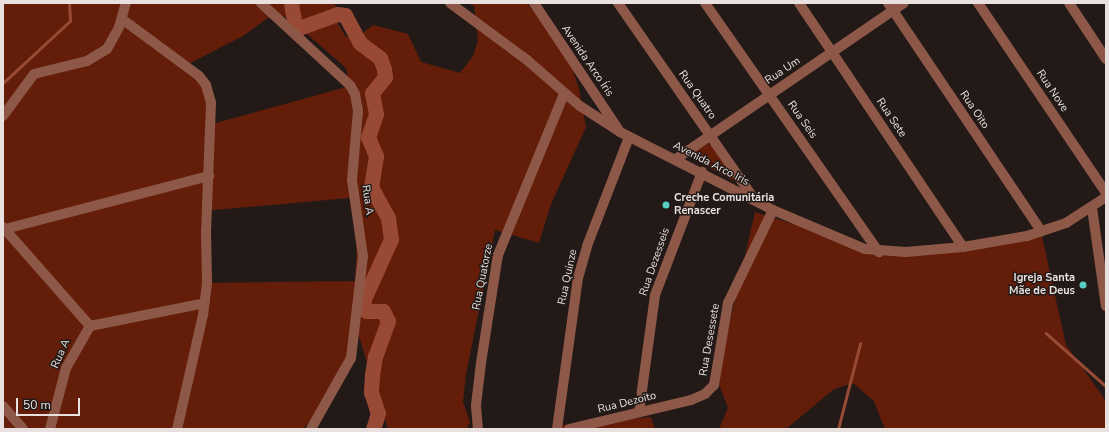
<!DOCTYPE html>
<html>
<head>
<meta charset="utf-8">
<style>
  body { margin:0 }
  #map { position:relative; width:1109px; height:432px; overflow:hidden; background:#231a18; font-family:"Nunito Sans",sans-serif }
  div>[style] { position:absolute }
  [style*='--x'] { left:calc(var(--x)*1px); top:calc(var(--y)*1px); width:calc(var(--w)*1px); rotate:calc(var(--a)*1deg) }
  .green>* { inset:0; background:#631d08 }
  .stream>* { height:2.5px; margin:-1.25px; padding:0 1.25px; transform-origin:1.25px; border-radius:1.25px; background:#994a35 }
  .river>* { height:15px; margin:-7.5px; padding:0 7.5px; transform-origin:7.5px; border-radius:7.5px; background:#994a35 }
  .minor>* { height:10px; margin:-5px; padding:0 5px; transform-origin:5px; border-radius:5px; background:#8e5848 }
  .dots>* { width:11px; height:11px; translate:-50% -50%; box-sizing:border-box; border:2px solid #231a18; border-radius:50% }
  span { translate:-50% -50%; white-space:nowrap; text-align:center; line-height:1.15; -webkit-text-stroke:3px #231a18; paint-order:stroke }
  .street-label { font-size:11px; color:#e8e1e0 }
  .poi-label { font-size:11px; color:#e8e1e0; font-weight:700 }
  .left { translate:0 -50%; text-align:left }
  .right { translate:-100% -50%; text-align:right }
  .frame { position:absolute; inset:0; border:4px solid #e8e1e0; pointer-events:none }
  .scale { position:absolute; left:16px; top:398px; width:64px; height:18px; box-sizing:border-box; border:2px solid #e8e1e0; border-top:0; padding-left:5px; font-size:12px; line-height:14px; white-space:nowrap; color:#e8e1e0; -webkit-text-stroke:3px #231a18; paint-order:stroke }
</style>
</head>
<body>
<div id="map">
  <div class="green">
    <i style="clip-path:polygon(evenodd,3px 3px,335px 3px,337px 22px,346px 37px,358px 37px,373px 25px,408px 34px,421px 62px,460px 73px,473px 56px,478px 40px,474px 6px,467px 3px,527px 3px,568px 55px,579px 89px,586px 127px,551px 204px,539px 243px,495px 230px,466px 375px,463px 402px,470px 422px,467px 429px,388px 429px,353px 317px,350px 345px,337px 387px,303px 429px,3px 429px,3px 3px,276px 12px,292px 21px,346px 68px,350px 86px,212px 124px,202px 75px,188px 64px,243px 36px,276px 12px,3px 3px,350px 198px,357px 244px,355px 281px,205px 283px,202px 211px,350px 198px)"></i>
    <i style="clip-path:polygon(707px 144px,712px 145px,740px 184px,687px 156px)"></i>
    <i style="clip-path:polygon(755px 212px,880px 251px,909px 254px,1041px 232px,1066px 345px,1106px 401px,1106px 429px,885px 429px,874px 401px,853px 383px,834px 389px,786px 429px,719px 429px,728px 408px,717px 379px)"></i>
    <i style="clip-path:polygon(651px 417px,655px 429px,560px 429px,562px 425px)"></i>
  </div>
  <div class="stream">
    <i style="--x:3;--y:83;--w:91;--a:-42.8"></i>
    <i style="--x:70;--y:21;--w:18;--a:-93"></i>
    <i style="--x:1046;--y:333;--w:80;--a:41.5"></i>
    <i style="--x:838;--y:429;--w:88;--a:-75.5"></i>
  </div>
  <div class="river">
    <i style="--x:291;--y:3;--w:22;--a:80"></i>
    <i style="--x:295;--y:25;--w:5;--a:37"></i>
    <i style="--x:299;--y:28;--w:40;--a:-20.2"></i>
    <i style="--x:337;--y:14;--w:8;--a:7"></i>
    <i style="--x:345;--y:15;--w:32;--a:62"></i>
    <i style="--x:360;--y:43;--w:25;--a:37"></i>
    <i style="--x:380;--y:58;--w:12;--a:70"></i>
    <i style="--x:384;--y:69;--w:8;--a:83"></i>
    <i style="--x:385;--y:77;--w:21;--a:129"></i>
    <i style="--x:372;--y:93;--w:21;--a:79"></i>
    <i style="--x:376;--y:114;--w:24;--a:109"></i>
    <i style="--x:368;--y:137;--w:21;--a:67"></i>
    <i style="--x:376;--y:156;--w:31;--a:99"></i>
    <i style="--x:371;--y:187;--w:35;--a:61"></i>
    <i style="--x:388;--y:218;--w:21;--a:82"></i>
    <i style="--x:391;--y:239;--w:68;--a:114.3"></i>
    <i style="--x:363;--y:301;--w:10;--a:73"></i>
    <i style="--x:366;--y:311;--w:17;--a:0"></i>
    <i style="--x:383;--y:311;--w:11;--a:63"></i>
    <i style="--x:388;--y:321;--w:37;--a:110"></i>
    <i style="--x:375;--y:356;--w:20;--a:99"></i>
    <i style="--x:372;--y:376;--w:16;--a:94"></i>
    <i style="--x:371;--y:392;--w:22;--a:72"></i>
    <i style="--x:378;--y:413;--w:17;--a:107"></i>
  </div>
  <div class="minor">
    <i style="--x:261;--y:3;--w:121;--a:42.7"></i>
    <i style="--x:350;--y:85;--w:10;--a:61"></i>
    <i style="--x:355;--y:94;--w:17;--a:80"></i>
    <i style="--x:358;--y:111;--w:69;--a:95"></i>
    <i style="--x:352;--y:180;--w:77;--a:81.8"></i>
    <i style="--x:363;--y:256;--w:103;--a:96.7"></i>
    <i style="--x:351;--y:358;--w:81;--a:119.4"></i>
    <i style="--x:450;--y:3;--w:96;--a:36.5"></i>
    <i style="--x:527;--y:60;--w:70;--a:41"></i>
    <i style="--x:580;--y:106;--w:48;--a:33"></i>
    <i style="--x:620;--y:132;--w:172;--a:27"></i>
    <i style="--x:773;--y:210;--w:100;--a:23"></i>
    <i style="--x:865;--y:249;--w:41;--a:4.2"></i>
    <i style="--x:906;--y:252;--w:57;--a:-5"></i>
    <i style="--x:963;--y:247;--w:65;--a:-9.8"></i>
    <i style="--x:1027;--y:236;--w:41;--a:-18.4"></i>
    <i style="--x:1066;--y:223;--w:48;--a:-33"></i>
    <i style="--x:534;--y:3;--w:151;--a:56.3"></i>
    <i style="--x:618;--y:3;--w:240;--a:55.2"></i>
    <i style="--x:705;--y:3;--w:304;--a:55.1"></i>
    <i style="--x:799;--y:3;--w:294;--a:56.1"></i>
    <i style="--x:888;--y:3;--w:275;--a:56.1"></i>
    <i style="--x:978;--y:3;--w:229;--a:56"></i>
    <i style="--x:1069;--y:3;--w:67;--a:56.5"></i>
    <i style="--x:122;--y:19;--w:96;--a:36.5"></i>
    <i style="--x:199;--y:76;--w:11;--a:52"></i>
    <i style="--x:206;--y:85;--w:19;--a:74"></i>
    <i style="--x:211;--y:103;--w:128;--a:92.2"></i>
    <i style="--x:206;--y:231;--w:52;--a:88.9"></i>
    <i style="--x:207;--y:283;--w:32;--a:97"></i>
    <i style="--x:203;--y:315;--w:117;--a:102.8"></i>
    <i style="--x:3;--y:116;--w:52;--a:-53.6"></i>
    <i style="--x:34;--y:74;--w:55;--a:-13.8"></i>
    <i style="--x:87;--y:61;--w:23;--a:-31"></i>
    <i style="--x:107;--y:49;--w:25;--a:-61"></i>
    <i style="--x:119;--y:27;--w:25;--a:-74"></i>
    <i style="--x:676;--y:159;--w:276;--a:-34.4"></i>
    <i style="--x:1092;--y:208;--w:99;--a:81.9"></i>
    <i style="--x:3;--y:227;--w:132;--a:48.7"></i>
    <i style="--x:90;--y:326;--w:48;--a:119.7"></i>
    <i style="--x:66;--y:368;--w:63;--a:104.7"></i>
    <i style="--x:5;--y:229;--w:211;--a:-14.6"></i>
    <i style="--x:90;--y:326;--w:117;--a:-11.3"></i>
    <i style="--x:3;--y:406;--w:30;--a:49"></i>
    <i style="--x:639;--y:412;--w:118;--a:-82.2"></i>
    <i style="--x:655;--y:295;--w:132;--a:-69.1"></i>
    <i style="--x:478;--y:429;--w:24;--a:-95"></i>
    <i style="--x:476;--y:405;--w:42;--a:-83.2"></i>
    <i style="--x:481;--y:363;--w:109;--a:-81.1"></i>
    <i style="--x:498;--y:255;--w:174;--a:-67.7"></i>
    <i style="--x:557;--y:429;--w:152;--a:-82.1"></i>
    <i style="--x:578;--y:278;--w:33;--a:-74"></i>
    <i style="--x:587;--y:246;--w:117;--a:-68.9"></i>
    <i style="--x:569;--y:429;--w:125;--a:-13.4"></i>
    <i style="--x:691;--y:400;--w:15;--a:-23"></i>
    <i style="--x:705;--y:394;--w:13;--a:-45"></i>
    <i style="--x:714;--y:385;--w:83;--a:-80.3"></i>
    <i style="--x:728;--y:303;--w:103;--a:-64.2"></i>
  </div>
  <div class="dots">
    <i style="left:666px;top:205px;background:#57cec2"></i>
    <i style="left:1083px;top:285px;background:#57cec2"></i>
  </div>
  <div class="street-label">
    <span style="left:587px;top:61px;rotate:56deg">Avenida Arco Íris</span>
    <span style="left:783px;top:71px;rotate:-34deg">Rua Um</span>
    <span style="left:1052px;top:91px;rotate:56deg">Rua Nove</span>
    <span style="left:697px;top:95px;rotate:55deg">Rua Quatro</span>
    <span style="left:974px;top:110px;rotate:56deg">Rua Oito</span>
    <span style="left:891px;top:118px;rotate:56deg">Rua Sete</span>
    <span style="left:802px;top:120px;rotate:55deg">Rua Seis</span>
    <span style="left:711px;top:164px;rotate:27deg">Avenida Arco Iris</span>
    <span style="left:367px;top:200px;rotate:82deg">Rua A</span>
    <span style="left:655px;top:262px;rotate:-71deg">Rua Dezesseis</span>
    <span style="left:483px;top:277px;rotate:-79deg">Rua Quatorze</span>
    <span style="left:568px;top:277px;rotate:-78deg">Rua Quinze</span>
    <span style="left:710px;top:340px;rotate:-80deg">Rua Desessete</span>
    <span style="left:61px;top:354px;rotate:-66deg">Rua A</span>
    <span style="left:627px;top:403px;rotate:-14deg">Rua Dezoito</span>
  </div>
  <div class="poi-label">
    <span class="left" style="left:674px;top:205px">Creche Comunitária<br>Renascer</span>
    <span class="right" style="left:1075px;top:285px">Igreja Santa<br>Mãe de Deus</span>
  </div>
  <div class="frame"></div>
  <div class="scale">50 m</div>
</div>
</body>
</html>
